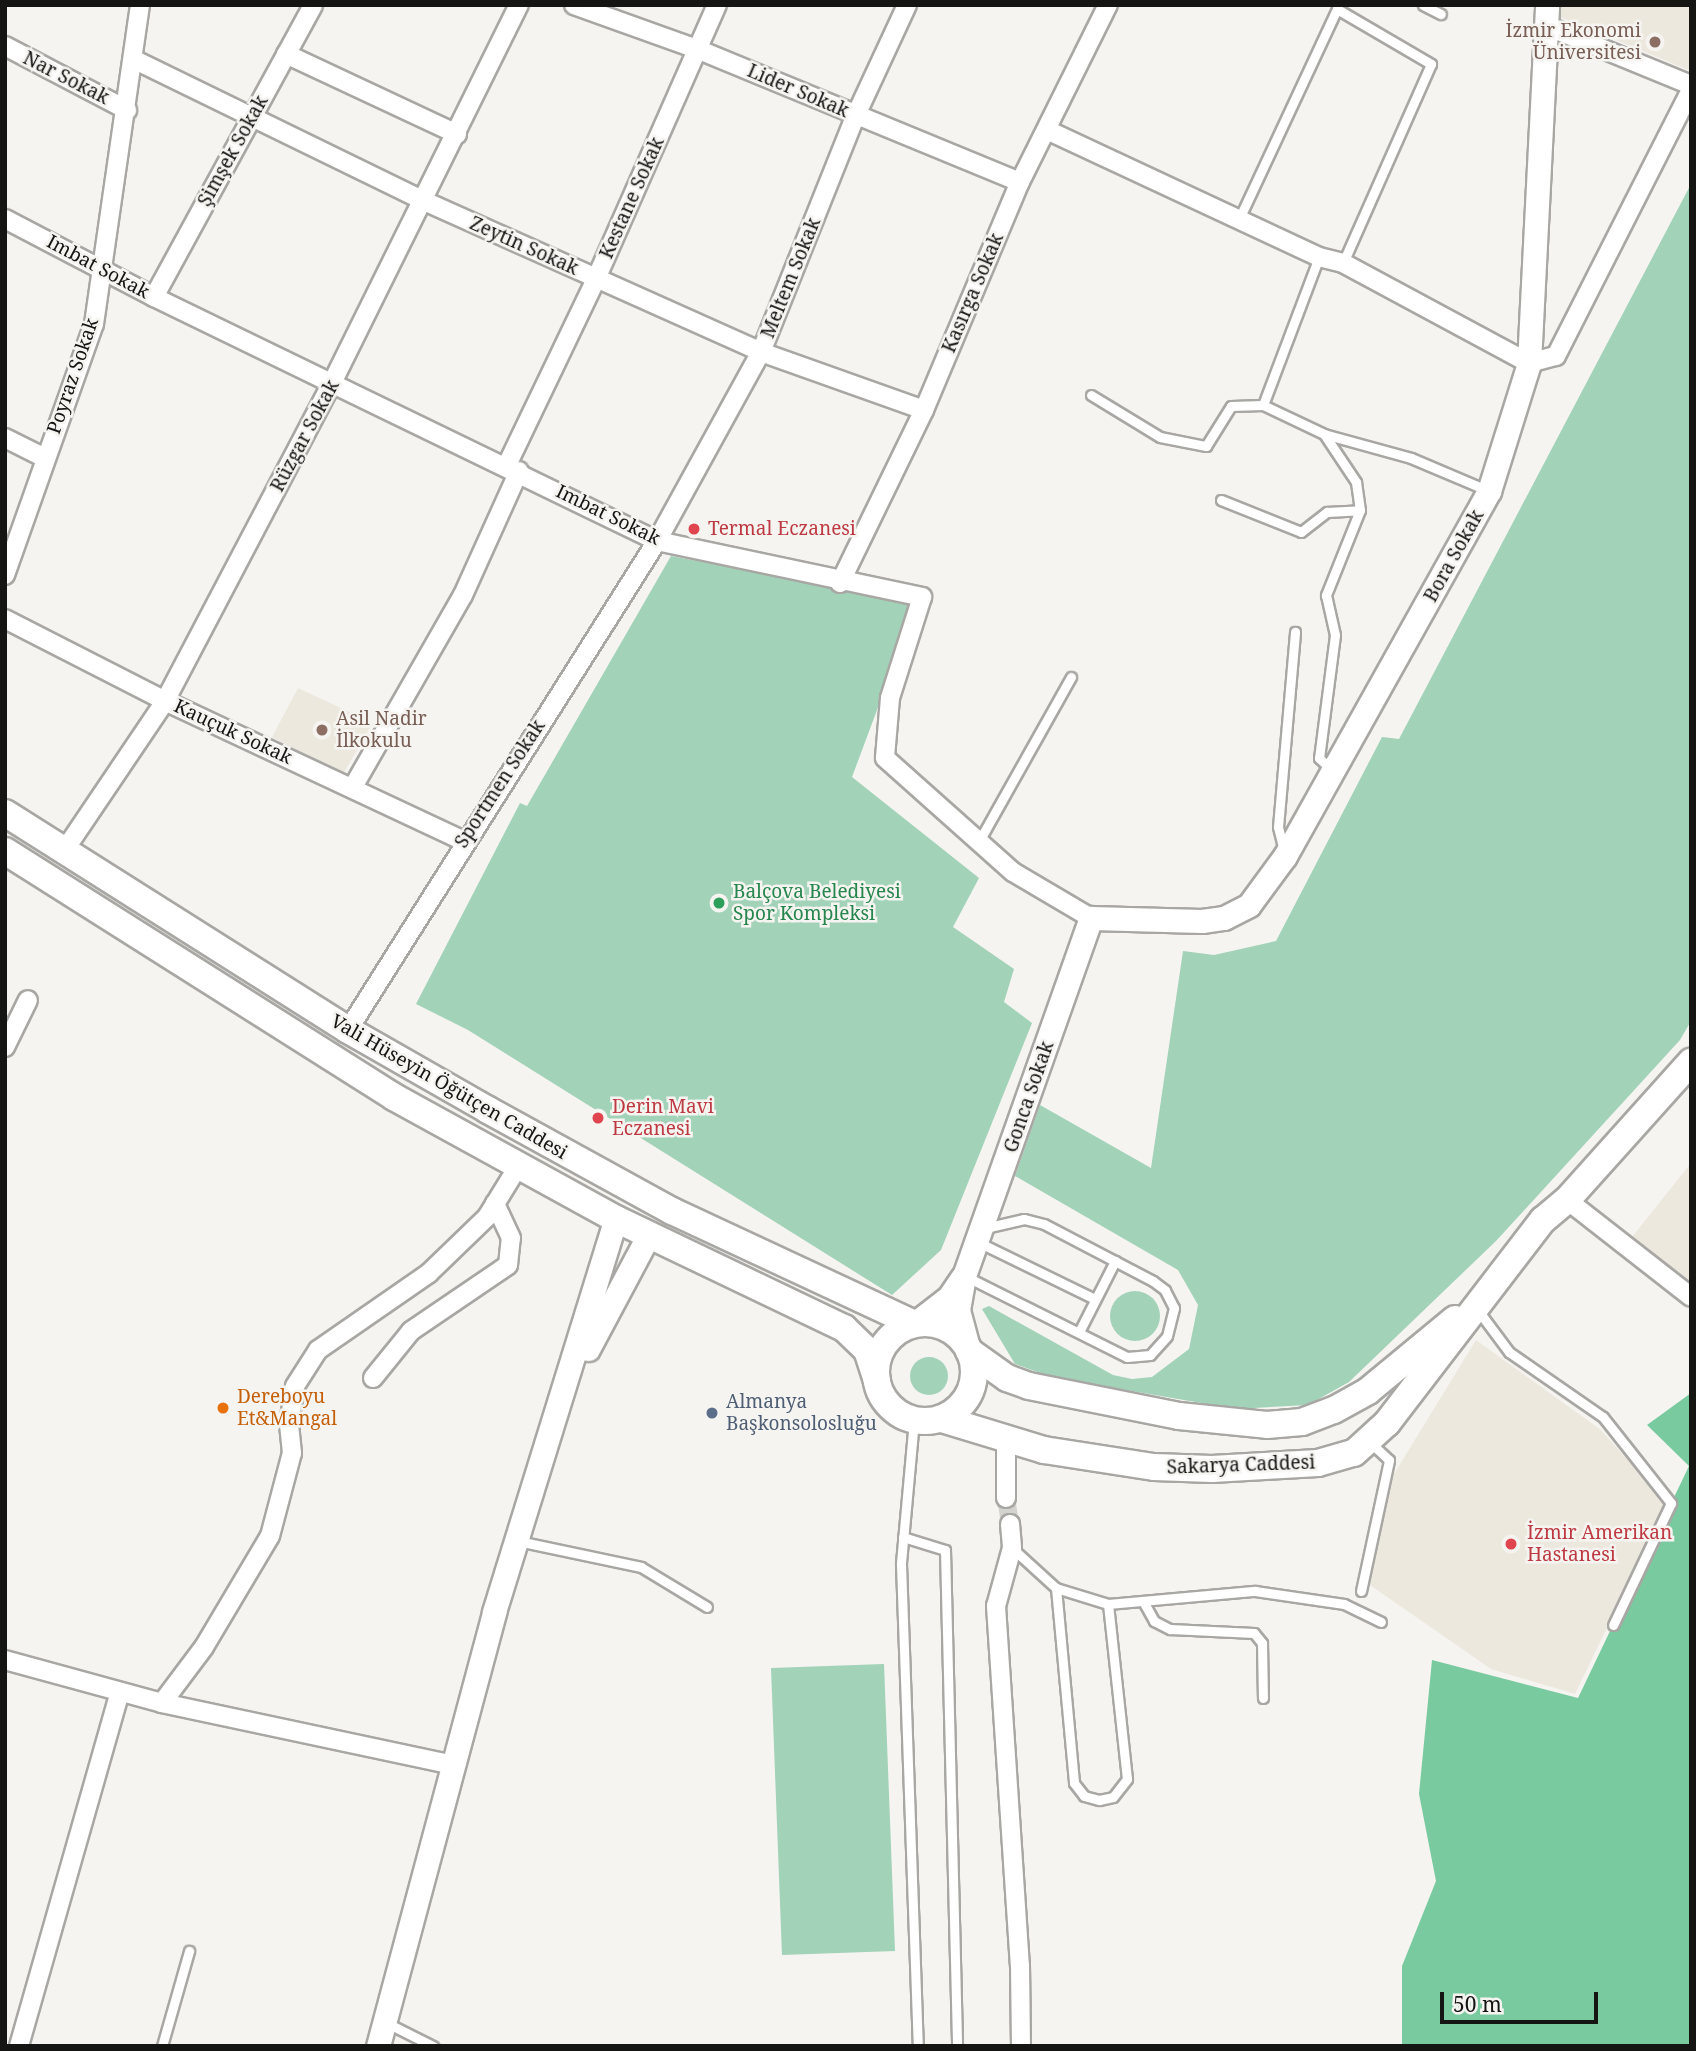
<!DOCTYPE html>
<html>
<head>
<meta charset="utf-8">
<style>
  body { margin:0 }
  #map { position:relative; width:1696px; height:2051px; overflow:hidden; background:#f5f4f1; font-family:"Noto Serif",serif }
  div>[style] { position:absolute }
  [style*='--x'] { left:calc(var(--x)*1px); top:calc(var(--y)*1px); width:calc(var(--w)*1px); rotate:calc(var(--a)*1deg) }
  .built>* { inset:0; background:#ece8de }
  .green>* { inset:0; background:#a2d2b7 }
  .round { border-radius:50% }
  .forest>* { inset:0; background:#7acaa0 }
  .minor-tunnel>* { height:18px; margin-top:-9px; transform-origin:0; background:repeating-linear-gradient(90deg,#d3d3d0 0 18px,transparent 0 27px) }
  .roads { filter:drop-shadow(2px 0 #a8a7a4) drop-shadow(-2px 0 #a8a7a4) drop-shadow(0 2px #a8a7a4) drop-shadow(0 -2px #a8a7a4) }
  .service>* { height:9px; margin:-4.5px; padding:0 4.5px; transform-origin:4.5px; border-radius:4.5px; background:#fff }
  .minor>* { height:18px; margin:-9px; padding:0 9px; transform-origin:9px; border-radius:9px; background:#fff }
  .tertiary>* { height:23px; margin:-11.5px; padding:0 11.5px; transform-origin:11.5px; border-radius:11.5px; background:#fff }
  .secondary>* { height:26px; margin:-13px; padding:0 13px; transform-origin:13px; border-radius:13px; background:#fff }
  .secondary>.ring { margin:-13px; padding:0; box-sizing:content-box; background:none; border:26px solid #fff; border-radius:50% }
  .dots>* { width:19px; height:19px; translate:-50% -50%; box-sizing:border-box; border:4px solid #f5f4f1; border-radius:50% }
  span { translate:-50% -50%; white-space:nowrap; text-align:center; line-height:1.15; -webkit-text-stroke:5px #f5f4f1; paint-order:stroke }
  .education-label { font-size:19px; color:#785e54 }
  .right { translate:-100% -50%; text-align:right }
  .left { translate:0 -50%; text-align:left }
  .street-label { font-size:19px; color:#151514 }
  .health-label { font-size:19px; color:#be3a42 }
  .leisure-label { font-size:19px; color:#27864d }
  .food-label { font-size:19px; color:#c56008 }
  .service-label { font-size:19px; color:#4e5e75 }
  .frame { position:absolute; inset:0; border:7px solid #151514; pointer-events:none }
  .scale { position:absolute; left:1440px; top:1992px; width:158px; height:32px; box-sizing:border-box; border:4px solid #151514; border-top:0; padding-left:9px; font-size:21px; line-height:24px; white-space:nowrap; color:#151514; -webkit-text-stroke:5px #f5f4f1; paint-order:stroke }
</style>
</head>
<body>
<div id="map">
  <div class="built">
    <i style="clip-path:polygon(1555px 5px,1691px 5px,1691px 71px,1555px 15px)"></i>
    <i style="clip-path:polygon(298px 688px,373px 723px,343px 774px,272px 737px)"></i>
    <i style="clip-path:polygon(1691px 1163px,1691px 1283px,1632px 1237px)"></i>
    <i style="clip-path:polygon(1476px 1340px,1601px 1430px,1667px 1504px,1575px 1694px,1491px 1669px,1367px 1583px,1386px 1487px)"></i>
  </div>
  <div class="green">
    <i style="clip-path:polygon(1691px 184px,1691px 1021px,1680px 1040px,1496px 1241px,1349px 1382px,1308px 1405px,1236px 1409px,1051px 1377px,1015px 1364px,982px 1309px,989px 1306px,1113px 1375px,1132px 1379px,1152px 1377px,1189px 1349px,1198px 1305px,1178px 1270px,1015px 1176px,1040px 1105px,1151px 1168px,1183px 951px,1214px 955px,1276px 941px,1382px 737px,1399px 739px)"></i>
    <i style="clip-path:polygon(671px 556px,917px 603px,852px 777px,979px 878px,953px 927px,1014px 969px,1004px 1002px,1032px 1023px,941px 1250px,892px 1295px,468px 1030px,416px 1004px,520px 803px,527px 806px)"></i>
    <i class="round" style="left:1110px;top:1291px;width:50px;height:50px"></i>
    <i class="round" style="left:910px;top:1357px;width:38px;height:38px"></i>
    <i style="clip-path:polygon(884px 1664px,895px 1951px,782px 1955px,771px 1668px)"></i>
  </div>
  <div class="forest">
    <i style="clip-path:polygon(1691px 1393px,1691px 2046px,1402px 2046px,1402px 1966px,1436px 1881px,1419px 1794px,1432px 1660px,1578px 1698px,1689px 1466px,1647px 1425px)"></i>
  </div>
  <div class="minor-tunnel">
    <i style="--x:1006;--y:1498;--w:26;--a:81"></i>
  </div>
  <div class="roads">
    <div class="service">
      <i style="--x:1423;--y:5;--w:20;--a:27"></i>
      <i style="--x:1239;--y:219;--w:232;--a:-65"></i>
      <i style="--x:1337;--y:9;--w:109;--a:30.3"></i>
      <i style="--x:1431;--y:64;--w:218;--a:113.9"></i>
      <i style="--x:1091;--y:395;--w:81;--a:31.3"></i>
      <i style="--x:1160;--y:437;--w:47;--a:11.1"></i>
      <i style="--x:1206;--y:446;--w:47;--a:-58"></i>
      <i style="--x:1231;--y:406;--w:32;--a:-2"></i>
      <i style="--x:1263;--y:405;--w:68;--a:25.4"></i>
      <i style="--x:1324;--y:434;--w:90;--a:15.4"></i>
      <i style="--x:1411;--y:458;--w:85;--a:22.9"></i>
      <i style="--x:1263;--y:405;--w:158;--a:-69.3"></i>
      <i style="--x:1324;--y:434;--w:58;--a:56.3"></i>
      <i style="--x:1356;--y:482;--w:28;--a:82"></i>
      <i style="--x:1360;--y:510;--w:92;--a:111.8"></i>
      <i style="--x:1326;--y:595;--w:41;--a:77.3"></i>
      <i style="--x:1335;--y:635;--w:124;--a:97.4"></i>
      <i style="--x:1319;--y:758;--w:18;--a:43"></i>
      <i style="--x:1221;--y:500;--w:86;--a:21.8"></i>
      <i style="--x:1301;--y:532;--w:33;--a:-38"></i>
      <i style="--x:1327;--y:512;--w:33;--a:-3"></i>
      <i style="--x:979;--y:841;--w:188;--a:-60.7"></i>
      <i style="--x:1284;--y:851;--w:25;--a:-104"></i>
      <i style="--x:1278;--y:827;--w:196;--a:-85"></i>
      <i style="--x:978;--y:1242;--w:130;--a:26"></i>
      <i style="--x:965;--y:1276;--w:181;--a:26.6"></i>
      <i style="--x:1127;--y:1357;--w:23;--a:-5"></i>
      <i style="--x:1150;--y:1355;--w:25;--a:-48"></i>
      <i style="--x:1167;--y:1336;--w:29;--a:-76"></i>
      <i style="--x:1174;--y:1308;--w:20;--a:-117"></i>
      <i style="--x:1165;--y:1290;--w:15;--a:-143"></i>
      <i style="--x:1153;--y:1281;--w:123;--a:-152.4"></i>
      <i style="--x:1044;--y:1224;--w:21;--a:-166"></i>
      <i style="--x:1024;--y:1219;--w:40;--a:167"></i>
      <i style="--x:1477;--y:1309;--w:54;--a:53.3"></i>
      <i style="--x:1509;--y:1352;--w:114;--a:34.7"></i>
      <i style="--x:1603;--y:1417;--w:110;--a:51.7"></i>
      <i style="--x:1671;--y:1503;--w:135;--a:115.4"></i>
      <i style="--x:1079;--y:1332;--w:80;--a:-63.1"></i>
      <i style="--x:914;--y:1420;--w:145;--a:95.2"></i>
      <i style="--x:901;--y:1564;--w:482;--a:88"></i>
      <i style="--x:903;--y:1537;--w:44;--a:17.2"></i>
      <i style="--x:945;--y:1550;--w:496;--a:88.6"></i>
      <i style="--x:518;--y:1541;--w:126;--a:11.9"></i>
      <i style="--x:641;--y:1567;--w:77;--a:31.2"></i>
      <i style="--x:1012;--y:1548;--w:59;--a:42.3"></i>
      <i style="--x:1056;--y:1588;--w:54;--a:17.1"></i>
      <i style="--x:1108;--y:1604;--w:148;--a:-5.1"></i>
      <i style="--x:1255;--y:1591;--w:90;--a:8.3"></i>
      <i style="--x:1344;--y:1604;--w:41;--a:25.9"></i>
      <i style="--x:1056;--y:1588;--w:196;--a:84.7"></i>
      <i style="--x:1074;--y:1783;--w:16;--a:52"></i>
      <i style="--x:1084;--y:1796;--w:16;--a:15"></i>
      <i style="--x:1099;--y:1800;--w:14;--a:-12"></i>
      <i style="--x:1113;--y:1797;--w:23;--a:-52"></i>
      <i style="--x:1127;--y:1779;--w:176;--a:-96.2"></i>
      <i style="--x:1361;--y:1591;--w:134;--a:-77.9"></i>
      <i style="--x:1389;--y:1460;--w:26;--a:-137"></i>
      <i style="--x:1143;--y:1601;--w:23;--a:61"></i>
      <i style="--x:1154;--y:1621;--w:18;--a:27"></i>
      <i style="--x:1170;--y:1629;--w:84;--a:2.7"></i>
      <i style="--x:1254;--y:1633;--w:13;--a:51"></i>
      <i style="--x:1262;--y:1643;--w:55;--a:89"></i>
      <i style="--x:385;--y:2022;--w:54;--a:26.6"></i>
      <i style="--x:162;--y:2046;--w:99;--a:-74.1"></i>
    </div>
    <div class="minor">
      <i style="--x:574;--y:5;--w:131;--a:19.7"></i>
      <i style="--x:697;--y:49;--w:349;--a:22.4"></i>
      <i style="--x:1547;--y:26;--w:156;--a:22.3"></i>
      <i style="--x:5;--y:46;--w:138;--a:27.7"></i>
      <i style="--x:286;--y:54;--w:189;--a:25.1"></i>
      <i style="--x:133;--y:59;--w:324;--a:26"></i>
      <i style="--x:424;--y:201;--w:369;--a:24.1"></i>
      <i style="--x:761;--y:352;--w:173;--a:19.6"></i>
      <i style="--x:1047;--y:130;--w:300;--a:25"></i>
      <i style="--x:1319;--y:257;--w:25;--a:14"></i>
      <i style="--x:1343;--y:263;--w:211;--a:28.3"></i>
      <i style="--x:1529;--y:363;--w:28;--a:-15"></i>
      <i style="--x:1556;--y:356;--w:298;--a:-63.1"></i>
      <i style="--x:5;--y:219;--w:168;--a:27.6"></i>
      <i style="--x:154;--y:297;--w:559;--a:25.88"></i>
      <i style="--x:657;--y:541;--w:271;--a:11.9"></i>
      <i style="--x:922;--y:597;--w:106;--a:107.6"></i>
      <i style="--x:890;--y:698;--w:60;--a:94.8"></i>
      <i style="--x:885;--y:758;--w:171;--a:41.7"></i>
      <i style="--x:1013;--y:872;--w:91;--a:30.5"></i>
      <i style="--x:154;--y:297;--w:332;--a:-61.4"></i>
      <i style="--x:5;--y:438;--w:45;--a:26.6"></i>
      <i style="--x:507;--y:465;--w:206;--a:-64.4"></i>
      <i style="--x:596;--y:279;--w:300;--a:-66.2"></i>
      <i style="--x:5;--y:575;--w:266;--a:-70.5"></i>
      <i style="--x:94;--y:324;--w:322;--a:-81.8"></i>
      <i style="--x:840;--y:583;--w:192;--a:-64.1"></i>
      <i style="--x:924;--y:410;--w:247;--a:-67.2"></i>
      <i style="--x:1020;--y:182;--w:198;--a:-63.6"></i>
      <i style="--x:5;--y:619;--w:180;--a:27.1"></i>
      <i style="--x:165;--y:701;--w:330;--a:25.1"></i>
      <i style="--x:353;--y:787;--w:221;--a:-60.2"></i>
      <i style="--x:463;--y:595;--w:136;--a:-65.7"></i>
      <i style="--x:64;--y:851;--w:181;--a:-56"></i>
      <i style="--x:165;--y:701;--w:359;--a:-62.3"></i>
      <i style="--x:332;--y:383;--w:422;--a:-63.7"></i>
      <i style="--x:348;--y:1030;--w:578;--a:-57.71"></i>
      <i style="--x:657;--y:541;--w:216;--a:-61.2"></i>
      <i style="--x:761;--y:352;--w:255;--a:-68.2"></i>
      <i style="--x:856;--y:115;--w:121;--a:-65.1"></i>
      <i style="--x:5;--y:1047;--w:52;--a:-63.9"></i>
      <i style="--x:1567;--y:1200;--w:157;--a:38"></i>
      <i style="--x:373;--y:1378;--w:60;--a:-51"></i>
      <i style="--x:411;--y:1331;--w:117;--a:-34.2"></i>
      <i style="--x:508;--y:1265;--w:27;--a:-84"></i>
      <i style="--x:511;--y:1238;--w:38;--a:-115"></i>
      <i style="--x:1006;--y:1498;--w:57;--a:-90"></i>
      <i style="--x:1010;--y:1524;--w:24;--a:85"></i>
      <i style="--x:1012;--y:1548;--w:60;--a:105.4"></i>
      <i style="--x:996;--y:1606;--w:360;--a:86.2"></i>
      <i style="--x:1020;--y:1965;--w:81;--a:89.3"></i>
      <i style="--x:5;--y:1660;--w:163;--a:15.3"></i>
      <i style="--x:162;--y:1703;--w:298;--a:12"></i>
      <i style="--x:162;--y:1703;--w:70;--a:-53.1"></i>
      <i style="--x:204;--y:1647;--w:129;--a:-59.3"></i>
      <i style="--x:270;--y:1536;--w:86;--a:-75.2"></i>
      <i style="--x:292;--y:1453;--w:29;--a:-96"></i>
      <i style="--x:289;--y:1424;--w:38;--a:-81"></i>
      <i style="--x:295;--y:1386;--w:43;--a:-57.4"></i>
      <i style="--x:318;--y:1350;--w:135;--a:-34.7"></i>
      <i style="--x:429;--y:1273;--w:81;--a:-44"></i>
      <i style="--x:487;--y:1217;--w:61;--a:-58.4"></i>
      <i style="--x:19;--y:2046;--w:368;--a:-74.1"></i>
    </div>
    <div class="tertiary">
      <i style="--x:914;--y:1324;--w:44;--a:-37.6"></i>
      <i style="--x:949;--y:1297;--w:23;--a:-56"></i>
      <i style="--x:588;--y:1349;--w:128;--a:-62"></i>
      <i style="--x:969;--y:1351;--w:42;--a:-105"></i>
      <i style="--x:958;--y:1310;--w:35;--a:-80"></i>
      <i style="--x:964;--y:1276;--w:380;--a:-70.5"></i>
      <i style="--x:1091;--y:918;--w:111;--a:1.5"></i>
      <i style="--x:1202;--y:921;--w:22;--a:-8"></i>
      <i style="--x:1224;--y:918;--w:28;--a:-27"></i>
      <i style="--x:1249;--y:905;--w:61;--a:-53.7"></i>
      <i style="--x:1285;--y:856;--w:418;--a:-60.8"></i>
      <i style="--x:1489;--y:491;--w:134;--a:-72.6"></i>
      <i style="--x:1529;--y:363;--w:358;--a:-87.1"></i>
      <i style="--x:378;--y:2046;--w:449;--a:-75"></i>
      <i style="--x:494;--y:1612;--w:412;--a:-72.8"></i>
    </div>
    <div class="secondary">
      <i style="--x:5;--y:813;--w:406;--a:32.3"></i>
      <i style="--x:348;--y:1030;--w:161;--a:29.7"></i>
      <i style="--x:488;--y:1110;--w:210;--a:28.8"></i>
      <i style="--x:672;--y:1211;--w:267;--a:25"></i>
      <i style="--x:5;--y:851;--w:460;--a:32.3"></i>
      <i style="--x:394;--y:1097;--w:253;--a:28.8"></i>
      <i style="--x:616;--y:1219;--w:253;--a:25.6"></i>
      <i style="--x:844;--y:1328;--w:32;--a:44"></i>
      <i style="--x:867;--y:1350;--w:32;--a:72"></i>
      <i class="ring" style="left:876px;top:1323px;width:72px;height:72px"></i>
      <i style="--x:969;--y:1351;--w:47;--a:35.4"></i>
      <i style="--x:1007;--y:1378;--w:23;--a:20"></i>
      <i style="--x:1029;--y:1386;--w:153;--a:11.3"></i>
      <i style="--x:1179;--y:1416;--w:88;--a:5.8"></i>
      <i style="--x:1267;--y:1425;--w:35;--a:-5"></i>
      <i style="--x:1302;--y:1422;--w:34;--a:-21"></i>
      <i style="--x:1334;--y:1410;--w:39;--a:-29"></i>
      <i style="--x:1368;--y:1391;--w:113;--a:-39.6"></i>
      <i style="--x:942;--y:1419;--w:107;--a:16.9"></i>
      <i style="--x:1044;--y:1450;--w:111;--a:8.8"></i>
      <i style="--x:1154;--y:1467;--w:58;--a:2"></i>
      <i style="--x:1212;--y:1469;--w:106;--a:-3.2"></i>
      <i style="--x:1318;--y:1463;--w:37;--a:-16"></i>
      <i style="--x:1354;--y:1453;--w:45;--a:-42.3"></i>
      <i style="--x:1387;--y:1423;--w:256;--a:-52.5"></i>
      <i style="--x:1543;--y:1220;--w:31;--a:-40"></i>
      <i style="--x:1567;--y:1200;--w:186;--a:-48.1"></i>
    </div>
  </div>
  <div class="dots">
    <i style="left:1655px;top:42px;background:#8d6e63"></i>
    <i style="left:694px;top:529px;background:#e0444e"></i>
    <i style="left:322px;top:730px;background:#8d6e63"></i>
    <i style="left:719px;top:903px;background:#2e9e5b"></i>
    <i style="left:598px;top:1118px;background:#e0444e"></i>
    <i style="left:223px;top:1408px;background:#e8710a"></i>
    <i style="left:712px;top:1413px;background:#5c6f8a"></i>
    <i style="left:1511px;top:1544px;background:#e0444e"></i>
  </div>
  <div class="education-label">
    <span class="right" style="left:1641px;top:42px">İzmir Ekonomi<br>Üniversitesi</span>
    <span class="left" style="left:336px;top:730px">Asil Nadir<br>İlkokulu</span>
  </div>
  <div class="street-label">
    <span style="left:66px;top:78px;rotate:27deg">Nar Sokak</span>
    <span style="left:798px;top:91px;rotate:23deg">Lider Sokak</span>
    <span style="left:233px;top:151px;rotate:-61deg">Şimşek Sokak</span>
    <span style="left:632px;top:198px;rotate:-66deg">Kestane Sokak</span>
    <span style="left:524px;top:246px;rotate:24deg">Zeytin Sokak</span>
    <span style="left:98px;top:267px;rotate:28deg">Imbat Sokak</span>
    <span style="left:791px;top:278px;rotate:-68deg">Meltem Sokak</span>
    <span style="left:973px;top:293px;rotate:-67deg">Kasırga Sokak</span>
    <span style="left:73px;top:376px;rotate:-71deg">Poyraz Sokak</span>
    <span style="left:305px;top:436px;rotate:-62deg">Rüzgar Sokak</span>
    <span style="left:608px;top:515px;rotate:26deg">Imbat Sokak</span>
    <span style="left:1454px;top:556px;rotate:-61deg">Bora Sokak</span>
    <span style="left:233px;top:732px;rotate:25deg">Kauçuk Sokak</span>
    <span style="left:500px;top:784px;rotate:-57deg">Sportmen Sokak</span>
    <span style="left:449px;top:1087px;rotate:30deg">Vali Hüseyin Öğütçen Caddesi</span>
    <span style="left:1029px;top:1097px;rotate:-71deg">Gonca Sokak</span>
    <span style="left:1241px;top:1465px;rotate:-2deg">Sakarya Caddesi</span>
  </div>
  <div class="health-label">
    <span class="left" style="left:708px;top:529px">Termal Eczanesi</span>
    <span class="left" style="left:612px;top:1118px">Derin Mavi<br>Eczanesi</span>
    <span class="left" style="left:1527px;top:1544px">İzmir Amerikan<br>Hastanesi</span>
  </div>
  <div class="leisure-label">
    <span class="left" style="left:733px;top:903px">Balçova Belediyesi<br>Spor Kompleksi</span>
  </div>
  <div class="food-label">
    <span class="left" style="left:237px;top:1408px">Dereboyu<br>Et&amp;Mangal</span>
  </div>
  <div class="service-label">
    <span class="left" style="left:726px;top:1413px">Almanya<br>Başkonsolosluğu</span>
  </div>
  <div class="frame"></div>
  <div class="scale">50 m</div>
</div>
</body>
</html>
